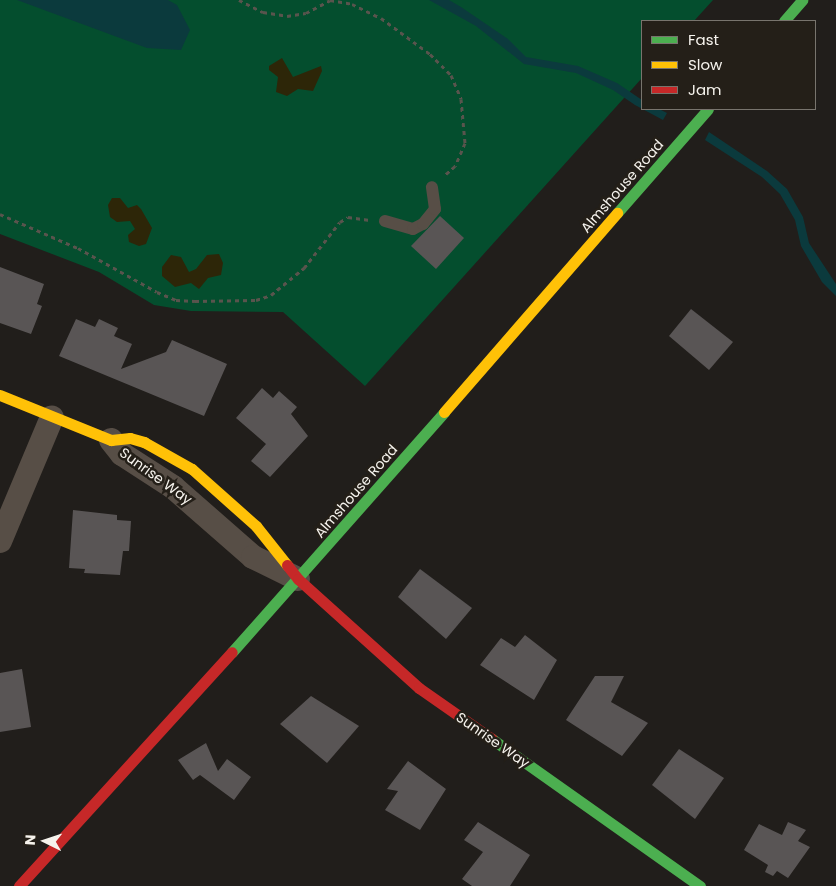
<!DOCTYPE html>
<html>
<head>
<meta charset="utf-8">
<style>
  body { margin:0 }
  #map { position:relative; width:836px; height:886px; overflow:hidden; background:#211e1b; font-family:Poppins,sans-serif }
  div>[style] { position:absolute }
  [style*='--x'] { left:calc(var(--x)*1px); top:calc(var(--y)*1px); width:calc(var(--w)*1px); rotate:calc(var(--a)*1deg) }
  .green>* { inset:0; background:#044e2e }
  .sand>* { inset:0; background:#2d2608 }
  .water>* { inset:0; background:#0b3a3d }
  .building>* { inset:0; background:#595555 }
  .path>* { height:3px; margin-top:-1.5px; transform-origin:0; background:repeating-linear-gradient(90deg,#59544d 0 4px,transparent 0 8px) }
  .lane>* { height:12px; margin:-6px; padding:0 6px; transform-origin:6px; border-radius:6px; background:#574e46 }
  .street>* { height:24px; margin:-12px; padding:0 12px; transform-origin:12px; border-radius:12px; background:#574e46 }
  .fast>* { height:11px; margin:-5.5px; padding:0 5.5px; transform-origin:5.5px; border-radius:5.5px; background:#4caf50 }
  .slow>* { height:11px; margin:-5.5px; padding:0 5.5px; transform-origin:5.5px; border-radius:5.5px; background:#ffc107 }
  .jam>* { height:11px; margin:-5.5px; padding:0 5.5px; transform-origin:5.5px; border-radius:5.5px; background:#c62828 }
  span { translate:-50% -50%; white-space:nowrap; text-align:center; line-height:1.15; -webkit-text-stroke:5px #241f18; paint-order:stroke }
  .street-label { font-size:14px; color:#f6f3ed }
  .legend { position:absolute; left:641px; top:20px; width:175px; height:90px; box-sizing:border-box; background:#241f18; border:1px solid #78746d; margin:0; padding:6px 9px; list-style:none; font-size:15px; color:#f6f3ed }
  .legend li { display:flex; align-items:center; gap:10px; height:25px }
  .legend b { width:25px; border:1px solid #78746d }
  .north { position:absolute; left:20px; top:816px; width:50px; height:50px; -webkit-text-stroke:4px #241f18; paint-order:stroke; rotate:274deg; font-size:14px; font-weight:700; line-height:20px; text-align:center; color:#f6f3ed }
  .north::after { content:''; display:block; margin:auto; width:18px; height:22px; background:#f6f3ed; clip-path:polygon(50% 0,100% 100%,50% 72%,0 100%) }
</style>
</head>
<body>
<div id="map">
  <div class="green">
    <i style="clip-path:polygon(0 0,713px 0,694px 21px,642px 21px,642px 78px,365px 386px,283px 312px,191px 311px,154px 305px,99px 272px,0 234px)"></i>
  </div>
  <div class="sand">
    <i style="clip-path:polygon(282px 58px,293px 77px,321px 66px,322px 71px,313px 91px,298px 89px,287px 96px,276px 92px,278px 77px,269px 70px,269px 66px)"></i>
    <i style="clip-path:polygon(112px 198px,120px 198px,128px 208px,137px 205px,141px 209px,152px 228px,146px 244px,139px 246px,129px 242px,128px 235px,135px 229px,130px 221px,117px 222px,110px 217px,108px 205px)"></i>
    <i style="clip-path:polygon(219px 254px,223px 263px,221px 275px,208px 278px,199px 289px,191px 283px,175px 287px,162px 276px,162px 267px,171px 255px,181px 257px,189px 272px,196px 269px,207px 255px)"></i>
  </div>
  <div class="water">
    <i style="clip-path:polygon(17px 0,168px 0,177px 5px,190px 30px,181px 50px,147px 48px)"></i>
    <i style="clip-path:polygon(429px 0,449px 0,461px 7px,508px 39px,526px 57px,578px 66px,617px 83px,642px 100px,642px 109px,659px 109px,667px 113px,663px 120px,635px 105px,613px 90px,576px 73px,524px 64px,476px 26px)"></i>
    <i style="clip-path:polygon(709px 132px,767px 171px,787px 189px,803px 217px,809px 243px,836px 284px,836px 296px,822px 282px,801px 246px,795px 220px,780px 194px,762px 177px,705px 140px)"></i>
  </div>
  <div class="building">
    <i style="clip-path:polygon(440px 216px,464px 238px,436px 269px,411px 246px)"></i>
    <i style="clip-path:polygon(0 267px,44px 284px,37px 304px,42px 306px,31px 334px,0 323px)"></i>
    <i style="clip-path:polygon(691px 309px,733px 342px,709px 370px,669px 336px)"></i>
    <i style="clip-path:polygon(76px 319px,95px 327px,99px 319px,118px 328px,114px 336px,132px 344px,121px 369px,166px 352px,172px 340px,227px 364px,204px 416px,59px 356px)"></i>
    <i style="clip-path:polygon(262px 388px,273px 398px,279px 391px,297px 407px,291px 414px,308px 436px,270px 477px,251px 461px,266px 444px,236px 418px)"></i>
    <i style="clip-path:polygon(73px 510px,117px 515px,117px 520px,131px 521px,129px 551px,123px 551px,120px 575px,84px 573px,85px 569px,69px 568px)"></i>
    <i style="clip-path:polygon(420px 569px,472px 608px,446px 639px,398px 597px)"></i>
    <i style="clip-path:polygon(525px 635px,557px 660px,534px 700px,480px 665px,501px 638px,515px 647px)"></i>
    <i style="clip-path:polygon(22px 669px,31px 727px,0 732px,0 673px)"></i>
    <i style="clip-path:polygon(595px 676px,624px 676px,611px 702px,648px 723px,622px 756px,566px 720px)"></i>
    <i style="clip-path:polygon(311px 696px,359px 726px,327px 763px,280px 724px)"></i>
    <i style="clip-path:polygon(206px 743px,218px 771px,227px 759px,251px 777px,234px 800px,200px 775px,193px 780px,178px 760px)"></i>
    <i style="clip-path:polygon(679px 749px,724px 778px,695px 819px,652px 785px)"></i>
    <i style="clip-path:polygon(408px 761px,446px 789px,420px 830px,385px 810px,398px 791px,387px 789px)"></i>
    <i style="clip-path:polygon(478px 822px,530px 855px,510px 886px,472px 886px,462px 879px,483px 852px,464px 840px)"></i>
    <i style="clip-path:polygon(788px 822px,806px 830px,798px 841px,810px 847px,788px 878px,777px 871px,773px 876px,765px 872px,768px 865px,744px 850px,759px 824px,782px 835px)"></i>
  </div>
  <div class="path">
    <i style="--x:239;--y:0;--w:27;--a:27"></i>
    <i style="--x:263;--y:12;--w:24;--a:9"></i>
    <i style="--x:287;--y:16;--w:19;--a:-9"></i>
    <i style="--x:306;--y:13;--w:27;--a:-28"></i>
    <i style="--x:330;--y:0;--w:22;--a:10"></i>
    <i style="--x:352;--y:4;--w:32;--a:26"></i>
    <i style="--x:381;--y:18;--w:61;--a:36.3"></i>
    <i style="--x:430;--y:54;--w:30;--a:45"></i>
    <i style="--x:451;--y:75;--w:26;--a:67"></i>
    <i style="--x:461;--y:99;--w:44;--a:84.8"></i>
    <i style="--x:465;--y:143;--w:25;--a:113"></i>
    <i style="--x:455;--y:166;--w:13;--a:138"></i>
    <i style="--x:0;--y:214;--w:85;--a:23.6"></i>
    <i style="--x:78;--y:248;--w:90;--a:29.1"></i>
    <i style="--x:157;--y:292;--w:21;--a:23"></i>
    <i style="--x:176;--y:300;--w:19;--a:3"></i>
    <i style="--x:195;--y:301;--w:61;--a:-0.9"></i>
    <i style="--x:256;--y:300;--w:16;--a:-18"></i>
    <i style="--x:271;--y:295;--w:43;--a:-39.3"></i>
    <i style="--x:304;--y:268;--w:58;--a:-52"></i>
    <i style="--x:340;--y:222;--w:9;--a:-32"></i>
    <i style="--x:348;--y:217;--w:22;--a:8"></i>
  </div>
  <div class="lane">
    <i style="--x:385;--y:221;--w:29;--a:16"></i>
    <i style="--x:413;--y:229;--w:11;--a:-27"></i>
    <i style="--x:423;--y:224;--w:19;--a:-51"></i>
    <i style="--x:435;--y:209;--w:22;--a:-98"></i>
  </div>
  <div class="street">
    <i style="--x:111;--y:440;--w:18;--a:52"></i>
    <i style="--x:122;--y:454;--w:61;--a:32.9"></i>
    <i style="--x:173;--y:487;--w:106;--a:41.2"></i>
    <i style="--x:253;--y:557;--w:50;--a:26.1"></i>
    <i style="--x:0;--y:541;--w:134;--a:-67.2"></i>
  </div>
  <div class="fast">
    <i style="--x:784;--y:21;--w:28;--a:-49"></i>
    <i style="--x:617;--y:213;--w:138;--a:-48.8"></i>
    <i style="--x:232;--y:652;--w:320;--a:-48.5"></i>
    <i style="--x:492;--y:739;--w:255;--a:35.3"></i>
  </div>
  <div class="slow">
    <i style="--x:0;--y:395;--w:120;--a:22.1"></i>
    <i style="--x:111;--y:440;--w:19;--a:-6"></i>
    <i style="--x:130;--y:438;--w:15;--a:16"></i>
    <i style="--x:144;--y:442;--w:55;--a:29.4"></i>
    <i style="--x:192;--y:469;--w:86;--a:41.7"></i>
    <i style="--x:256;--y:526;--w:50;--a:51.5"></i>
    <i style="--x:444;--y:412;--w:264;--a:-49"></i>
  </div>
  <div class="jam">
    <i style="--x:287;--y:565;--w:18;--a:52"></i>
    <i style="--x:298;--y:579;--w:163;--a:42"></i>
    <i style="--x:419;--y:688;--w:89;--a:34.9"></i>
    <i style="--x:19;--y:886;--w:316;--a:-47.7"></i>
  </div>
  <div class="street-label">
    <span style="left:622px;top:186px;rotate:-49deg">Almshouse Road</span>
    <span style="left:156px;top:476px;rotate:36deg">Sunrise Way</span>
    <span style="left:356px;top:491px;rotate:-49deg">Almshouse Road</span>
    <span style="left:493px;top:740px;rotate:35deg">Sunrise Way</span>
  </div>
  <ul class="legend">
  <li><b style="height:6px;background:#4caf50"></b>Fast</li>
  <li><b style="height:6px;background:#ffc107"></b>Slow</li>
  <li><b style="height:6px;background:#c62828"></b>Jam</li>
  </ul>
  <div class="north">N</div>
</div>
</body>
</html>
